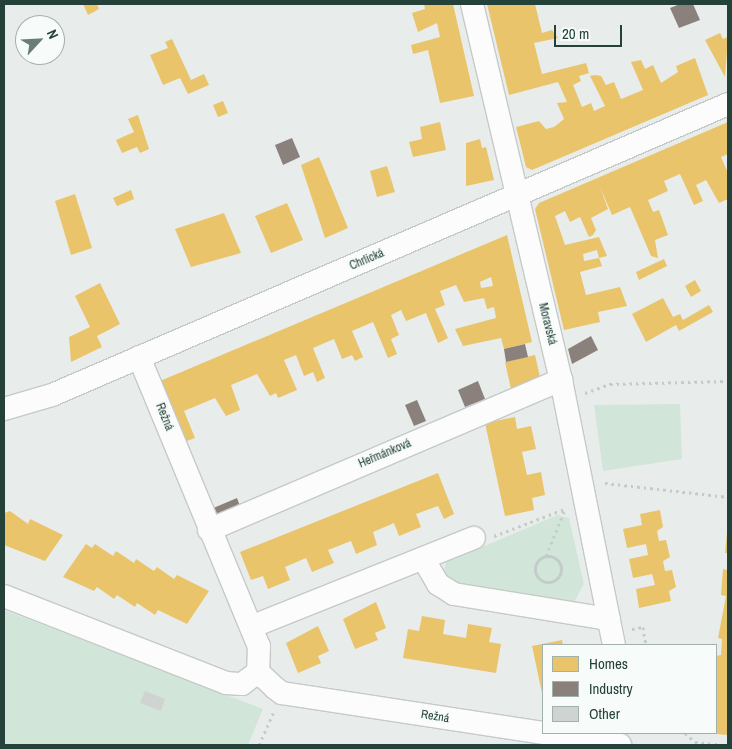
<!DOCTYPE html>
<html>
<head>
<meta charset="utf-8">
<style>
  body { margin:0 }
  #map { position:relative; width:732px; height:749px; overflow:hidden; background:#e8edeb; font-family:"Archivo Narrow",sans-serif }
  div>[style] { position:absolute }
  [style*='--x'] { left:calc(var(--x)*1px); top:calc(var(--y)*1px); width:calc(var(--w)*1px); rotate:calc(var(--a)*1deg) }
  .green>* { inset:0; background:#d1e6d8 }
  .homes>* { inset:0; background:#e9c46a }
  .industry>* { inset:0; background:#8a817c }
  .building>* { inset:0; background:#cfd4d2 }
  .path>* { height:3px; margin-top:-1.5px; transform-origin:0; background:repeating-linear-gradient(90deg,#c3ccca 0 2.5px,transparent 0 6.5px) }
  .path>.ring { margin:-1.5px; padding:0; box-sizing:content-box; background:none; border:3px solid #c3ccca; border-radius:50% }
  .roads { filter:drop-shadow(1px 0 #c5cac8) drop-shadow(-1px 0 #c5cac8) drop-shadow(0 1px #c5cac8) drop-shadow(0 -1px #c5cac8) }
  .street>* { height:22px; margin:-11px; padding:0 11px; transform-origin:11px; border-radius:11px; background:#fcfcfc }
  span { translate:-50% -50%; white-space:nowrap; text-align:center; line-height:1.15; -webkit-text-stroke:5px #f7fbf9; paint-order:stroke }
  .street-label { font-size:12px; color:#24423a }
  .frame { position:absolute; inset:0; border:5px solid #24423a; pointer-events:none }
  .legend { position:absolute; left:542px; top:644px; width:175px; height:90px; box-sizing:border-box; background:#f7fbf9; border:1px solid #a3b1ad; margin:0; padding:6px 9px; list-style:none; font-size:15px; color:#24423a }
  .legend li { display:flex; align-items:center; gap:10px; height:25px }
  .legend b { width:25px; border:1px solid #a3b1ad }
  .north { position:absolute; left:15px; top:15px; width:50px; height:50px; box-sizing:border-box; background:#f7fbf9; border:1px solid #a3b1ad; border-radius:50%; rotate:65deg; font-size:14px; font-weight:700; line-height:20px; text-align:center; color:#24423a }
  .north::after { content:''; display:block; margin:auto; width:18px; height:22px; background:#697e78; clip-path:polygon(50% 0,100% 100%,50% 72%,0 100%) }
  .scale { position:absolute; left:554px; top:25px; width:68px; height:22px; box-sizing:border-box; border:2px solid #24423a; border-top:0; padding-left:6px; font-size:15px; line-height:18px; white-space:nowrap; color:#24423a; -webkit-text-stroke:4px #f7fbf9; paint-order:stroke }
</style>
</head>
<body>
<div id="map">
  <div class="green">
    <i style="clip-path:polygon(680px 404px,682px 459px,603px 471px,594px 405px)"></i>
    <i style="clip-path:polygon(558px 515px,569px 518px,584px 584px,573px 604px,450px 582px,444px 571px,446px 562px)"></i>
    <i style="clip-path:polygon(4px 610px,263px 709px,248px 745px,4px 745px)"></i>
  </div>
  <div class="homes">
    <i style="clip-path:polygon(83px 4px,97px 4px,99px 9px,88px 15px)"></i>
    <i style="clip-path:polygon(424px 4px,453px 4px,474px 96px,440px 103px,428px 50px,413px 54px,411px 45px,440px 37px,437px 23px,418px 32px,412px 13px,425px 9px)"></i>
    <i style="clip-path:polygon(487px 4px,535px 4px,542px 33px,552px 30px,558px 38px,534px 43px,542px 74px,586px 63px,589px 73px,579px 76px,581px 81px,573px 85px,582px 107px,591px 103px,594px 111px,605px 106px,590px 76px,595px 75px,601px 76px,606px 85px,614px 82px,621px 99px,643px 90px,631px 62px,641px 60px,645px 69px,653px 65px,661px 83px,678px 72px,676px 66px,695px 58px,708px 95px,532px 170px,526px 167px,516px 127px,539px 121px,546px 129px,554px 127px,564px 119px,557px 103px,567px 102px,558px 82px,509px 95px)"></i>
    <i style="clip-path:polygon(720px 33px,723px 39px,728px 37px,725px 77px,705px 40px)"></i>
    <i style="clip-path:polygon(172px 39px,191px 80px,204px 74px,209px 85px,188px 94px,180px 78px,163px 85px,150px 55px,168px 48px,165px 42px)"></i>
    <i style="clip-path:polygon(223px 101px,228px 113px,218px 117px,213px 105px)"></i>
    <i style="clip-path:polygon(138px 115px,149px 149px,140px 153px,137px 147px,122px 153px,116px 140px,134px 132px,128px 119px)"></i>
    <i style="clip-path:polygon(440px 122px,446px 150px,413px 157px,409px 142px,422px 139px,420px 127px)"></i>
    <i style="clip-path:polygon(728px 122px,728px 154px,721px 157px,728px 173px,728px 199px,719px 203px,706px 180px,696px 185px,703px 201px,694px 205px,680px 174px,664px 181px,668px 191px,648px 200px,653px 212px,659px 210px,668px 235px,655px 240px,658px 258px,651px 256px,630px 207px,612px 215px,600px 187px,608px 209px,591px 218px,596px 230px,593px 235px,589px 237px,580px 217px,570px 222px,565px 211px,555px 216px,565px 245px,599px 237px,607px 256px,599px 258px,597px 250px,583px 254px,584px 261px,599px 258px,602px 266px,580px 272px,586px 295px,620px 287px,627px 306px,598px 312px,600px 322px,564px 330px,535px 209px,539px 203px)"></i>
    <i style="clip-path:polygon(480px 139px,482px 148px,486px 147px,494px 180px,466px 186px,466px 143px)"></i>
    <i style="clip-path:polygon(319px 157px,348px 228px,325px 238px,301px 165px)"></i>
    <i style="clip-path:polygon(387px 166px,395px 192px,377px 197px,370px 171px)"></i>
    <i style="clip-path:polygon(131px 190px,134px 199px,117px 206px,113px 198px)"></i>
    <i style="clip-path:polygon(75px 194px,92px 248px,71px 255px,55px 201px)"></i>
    <i style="clip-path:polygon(287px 203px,303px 240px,271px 253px,255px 216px)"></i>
    <i style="clip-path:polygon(224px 213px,241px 253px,191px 267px,175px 229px)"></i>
    <i style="clip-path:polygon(evenodd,507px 235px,532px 342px,504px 349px,501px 338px,463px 346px,455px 329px,496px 318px,494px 307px,487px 309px,484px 298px,464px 302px,456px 285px,440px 291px,445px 305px,435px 309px,448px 338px,438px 343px,426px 313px,406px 321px,401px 310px,391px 315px,399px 335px,391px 339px,397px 354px,388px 358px,373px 322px,352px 331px,363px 357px,355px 361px,352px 355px,342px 359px,334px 339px,313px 348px,325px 378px,317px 382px,313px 372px,304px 376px,296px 355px,284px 360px,297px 390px,278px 398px,276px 393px,270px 396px,257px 374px,231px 385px,240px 410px,226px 416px,215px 398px,184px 411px,195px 438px,184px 442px,160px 381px,507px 235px,491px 277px,493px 286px,481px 288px,480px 282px,491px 277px)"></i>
    <i style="clip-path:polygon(664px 259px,667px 266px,639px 280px,636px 272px)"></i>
    <i style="clip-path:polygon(695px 280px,701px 291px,691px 297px,685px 286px)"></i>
    <i style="clip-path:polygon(100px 283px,120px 324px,97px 336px,102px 347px,71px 362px,69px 337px,90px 327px,75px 296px)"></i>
    <i style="clip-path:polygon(663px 298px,673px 317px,680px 314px,683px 320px,709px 305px,713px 312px,679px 331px,676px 325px,646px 342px,632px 314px)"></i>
    <i style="clip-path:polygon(535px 355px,540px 377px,511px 389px,505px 362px)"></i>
    <i style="clip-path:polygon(515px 417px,517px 429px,531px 426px,536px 449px,522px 452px,527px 475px,541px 472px,545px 495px,532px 498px,534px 510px,505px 516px,485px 423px)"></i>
    <i style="clip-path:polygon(438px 473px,454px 514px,444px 519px,438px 506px,416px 514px,421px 527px,399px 536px,394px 523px,373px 532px,377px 545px,356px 554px,351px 541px,328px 550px,334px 563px,312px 572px,306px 558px,285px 567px,290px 580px,268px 589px,263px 576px,251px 580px,240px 552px)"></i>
    <i style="clip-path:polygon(660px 510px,663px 527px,657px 531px,659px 541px,666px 540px,670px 557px,663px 561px,665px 571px,672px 570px,676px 587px,669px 591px,671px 601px,639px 608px,636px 589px,655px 585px,652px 574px,633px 578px,629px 559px,648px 555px,646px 544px,627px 548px,623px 529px,642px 525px,640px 514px)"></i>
    <i style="clip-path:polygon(10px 511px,28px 524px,30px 519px,63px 535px,45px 561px,4px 545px,4px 513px)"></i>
    <i style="clip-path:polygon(727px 533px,728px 533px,728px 553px,725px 553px)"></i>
    <i style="clip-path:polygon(86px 544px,92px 548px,95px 544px,113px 556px,116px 551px,134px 563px,136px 559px,154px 571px,157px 567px,174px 579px,177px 575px,209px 591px,187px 624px,158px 610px,155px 615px,137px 603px,135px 607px,117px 595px,114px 599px,97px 587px,94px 591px,63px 577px)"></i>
    <i style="clip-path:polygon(723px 569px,728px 570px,728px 735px,716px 734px,716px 656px,721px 655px,722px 639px,718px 638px,726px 596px,721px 595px)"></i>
    <i style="clip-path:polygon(376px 602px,386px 628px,375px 633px,378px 640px,355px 649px,343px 619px)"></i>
    <i style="clip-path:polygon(422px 616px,445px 620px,443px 634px,466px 638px,468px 624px,492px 628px,489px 642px,501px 644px,496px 673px,403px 658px,408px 629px,419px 631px)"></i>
    <i style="clip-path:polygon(318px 626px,329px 651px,318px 656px,321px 663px,298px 673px,286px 643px)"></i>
    <i style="clip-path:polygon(562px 640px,563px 645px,543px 645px,542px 693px,532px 646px)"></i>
  </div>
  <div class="industry">
    <i style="clip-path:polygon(680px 4px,693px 4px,700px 20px,679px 28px,670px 8px)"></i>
    <i style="clip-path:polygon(292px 138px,300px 157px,283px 165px,275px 145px)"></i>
    <i style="clip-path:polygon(591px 336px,598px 350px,572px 364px,568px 349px)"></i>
    <i style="clip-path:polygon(525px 344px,528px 357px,506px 362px,504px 349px)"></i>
    <i style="clip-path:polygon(478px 381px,485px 399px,465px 407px,458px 390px)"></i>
    <i style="clip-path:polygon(417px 400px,426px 421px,414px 426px,405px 405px)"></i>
    <i style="clip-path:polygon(237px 498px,241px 509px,215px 520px,211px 509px)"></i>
  </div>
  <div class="building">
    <i style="clip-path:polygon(145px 691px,165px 699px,161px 711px,140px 703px)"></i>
  </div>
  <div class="path">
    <i style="--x:585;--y:393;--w:27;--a:-20"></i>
    <i style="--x:610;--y:384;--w:118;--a:-1.5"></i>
    <i style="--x:605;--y:483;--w:124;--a:6.5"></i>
    <i style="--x:494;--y:536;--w:76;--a:-20.8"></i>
    <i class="ring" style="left:535px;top:556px;width:23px;height:23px"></i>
    <i style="--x:546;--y:556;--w:48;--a:-67.8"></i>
    <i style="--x:632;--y:629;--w:11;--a:-10"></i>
    <i style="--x:643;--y:627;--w:18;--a:81"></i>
    <i style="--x:685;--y:733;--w:13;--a:42"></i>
    <i style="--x:695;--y:742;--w:29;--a:6"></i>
    <i style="--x:259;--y:745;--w:36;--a:-66"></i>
  </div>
  <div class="roads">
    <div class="street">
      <i style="--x:472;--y:4;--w:386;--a:76.7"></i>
      <i style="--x:561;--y:380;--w:270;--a:78.7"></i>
      <i style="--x:139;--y:357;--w:313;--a:67.5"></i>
      <i style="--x:259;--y:646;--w:26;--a:92"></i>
      <i style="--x:258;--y:672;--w:23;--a:43"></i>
      <i style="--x:275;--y:688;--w:9;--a:36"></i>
      <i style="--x:282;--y:693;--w:342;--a:8.7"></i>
      <i style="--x:4;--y:409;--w:50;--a:-16.3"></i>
      <i style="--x:52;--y:395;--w:736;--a:-23.29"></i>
      <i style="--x:209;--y:530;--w:383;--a:-23.1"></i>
      <i style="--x:423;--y:558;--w:30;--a:60"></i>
      <i style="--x:438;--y:584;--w:19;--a:32"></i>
      <i style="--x:454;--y:594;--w:157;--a:9.2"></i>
      <i style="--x:4;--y:596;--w:238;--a:21.4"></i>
      <i style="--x:226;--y:683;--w:16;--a:4"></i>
      <i style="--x:242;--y:684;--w:20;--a:-37"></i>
      <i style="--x:251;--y:627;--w:240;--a:-21.8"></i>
    </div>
  </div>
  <div class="street-label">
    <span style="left:367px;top:260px;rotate:-23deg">Chrlická</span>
    <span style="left:547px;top:324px;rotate:76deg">Moravská</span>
    <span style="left:164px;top:417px;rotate:68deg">Režná</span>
    <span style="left:385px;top:454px;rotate:-23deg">Heřmánková</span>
    <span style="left:435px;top:717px;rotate:9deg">Režná</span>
  </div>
  <div class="frame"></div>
  <ul class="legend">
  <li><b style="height:14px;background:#e9c46a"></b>Homes</li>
  <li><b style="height:14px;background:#8a817c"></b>Industry</li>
  <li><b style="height:14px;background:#cfd4d2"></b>Other</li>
  </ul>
  <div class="north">N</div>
  <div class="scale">20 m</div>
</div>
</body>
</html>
